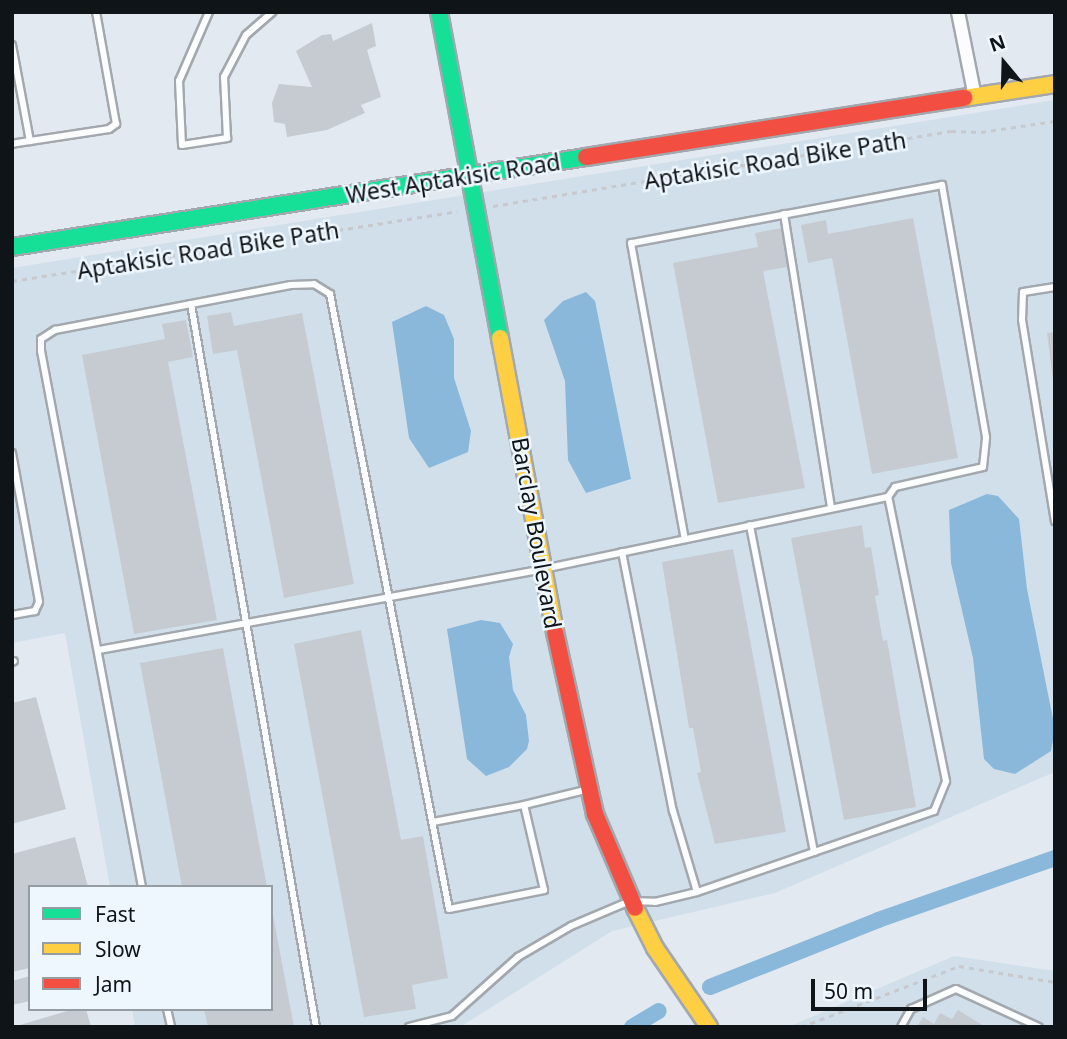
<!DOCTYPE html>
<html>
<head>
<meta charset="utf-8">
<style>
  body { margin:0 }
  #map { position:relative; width:1067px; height:1039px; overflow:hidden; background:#e2e9f0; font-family:"Noto Sans",sans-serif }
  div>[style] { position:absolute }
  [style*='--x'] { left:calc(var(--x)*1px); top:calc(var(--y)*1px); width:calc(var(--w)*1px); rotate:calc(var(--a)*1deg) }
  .built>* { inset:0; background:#d1dfeb }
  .water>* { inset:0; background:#8ab8db }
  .canal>* { height:16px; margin:-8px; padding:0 8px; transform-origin:8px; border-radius:8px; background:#8ab8db }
  .building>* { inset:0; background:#c6cbd1 }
  .path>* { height:2.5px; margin-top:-1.25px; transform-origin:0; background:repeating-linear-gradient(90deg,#c7c9cc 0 5px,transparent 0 10px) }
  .roads { filter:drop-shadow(2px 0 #a2a8ad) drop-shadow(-2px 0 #a2a8ad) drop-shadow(0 2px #a2a8ad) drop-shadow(0 -2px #a2a8ad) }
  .lane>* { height:6px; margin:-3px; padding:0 3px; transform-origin:3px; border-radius:3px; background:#fbfcfd }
  .street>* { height:12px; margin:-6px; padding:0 6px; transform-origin:6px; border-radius:6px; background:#fbfcfd }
  .fast>* { height:16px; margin:-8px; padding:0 8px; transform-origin:8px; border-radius:8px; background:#16e098 }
  .slow>* { height:16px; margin:-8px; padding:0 8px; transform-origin:8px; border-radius:8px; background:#ffcf43 }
  .jam>* { height:16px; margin:-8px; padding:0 8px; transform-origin:8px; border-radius:8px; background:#f24e42 }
  span { translate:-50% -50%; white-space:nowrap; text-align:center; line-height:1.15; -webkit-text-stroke:5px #eef7fe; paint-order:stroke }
  .street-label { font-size:23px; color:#0f1418 }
  .frame { position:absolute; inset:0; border:14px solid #0f1418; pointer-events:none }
  .legend { position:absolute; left:28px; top:885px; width:245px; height:126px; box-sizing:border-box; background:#eef7fe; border:2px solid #959ca2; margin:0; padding:9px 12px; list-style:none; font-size:21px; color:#0f1418 }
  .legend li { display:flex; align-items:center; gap:14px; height:35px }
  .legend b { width:35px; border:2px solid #959ca2 }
  .north { position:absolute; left:969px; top:28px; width:70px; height:70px; -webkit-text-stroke:5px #eef7fe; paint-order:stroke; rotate:341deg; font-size:19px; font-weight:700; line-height:28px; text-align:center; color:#0f1418 }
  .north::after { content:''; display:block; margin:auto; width:24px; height:32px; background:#0f1418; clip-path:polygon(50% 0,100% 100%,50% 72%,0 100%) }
  .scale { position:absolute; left:811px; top:979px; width:116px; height:32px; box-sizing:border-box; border:4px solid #0f1418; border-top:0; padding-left:9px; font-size:21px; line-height:24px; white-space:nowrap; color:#0f1418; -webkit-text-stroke:5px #eef7fe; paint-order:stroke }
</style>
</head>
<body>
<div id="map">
  <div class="built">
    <i style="clip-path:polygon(1055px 100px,1055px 772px,775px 893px,612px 931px,460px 1027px,135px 1027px,132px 1009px,271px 1009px,271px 887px,110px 887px,65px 633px,12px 643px,12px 268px)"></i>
    <i style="clip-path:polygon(954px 956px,1055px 971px,1055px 1027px,788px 1027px)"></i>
  </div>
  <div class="water">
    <i style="clip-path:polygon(586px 292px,595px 301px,631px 479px,586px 493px,568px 460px,565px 381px,544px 320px,563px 301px)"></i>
    <i style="clip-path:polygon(426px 306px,444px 315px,454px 339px,454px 378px,471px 431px,468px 452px,429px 468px,409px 438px,392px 322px)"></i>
    <i style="clip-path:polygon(987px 494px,998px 496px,1019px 519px,1027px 589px,1055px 729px,1051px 751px,1015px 774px,994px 769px,984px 759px,973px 658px,951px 563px,949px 510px)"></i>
    <i style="clip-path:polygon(481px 620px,500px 623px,513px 644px,509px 657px,513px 690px,526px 715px,529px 741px,527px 749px,509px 767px,486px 776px,467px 759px,447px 629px)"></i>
  </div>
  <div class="canal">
    <i style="--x:710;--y:987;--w:181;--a:-21.7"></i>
    <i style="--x:878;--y:920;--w:188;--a:-19.3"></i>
    <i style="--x:632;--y:1027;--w:31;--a:-31"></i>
  </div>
  <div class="building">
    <i style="clip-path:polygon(372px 23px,376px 46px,367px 50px,381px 97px,361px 105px,365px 113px,327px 130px,287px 137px,285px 124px,274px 122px,272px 103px,279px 84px,312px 87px,296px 51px,322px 35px,331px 34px,333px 41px)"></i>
    <i style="clip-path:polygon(913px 218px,958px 458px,872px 474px,832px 258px,808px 263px,801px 225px,826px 220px,828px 234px)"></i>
    <i style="clip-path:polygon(781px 228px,788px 267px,763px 271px,805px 488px,718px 503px,673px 263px,758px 247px,755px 233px)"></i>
    <i style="clip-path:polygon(231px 312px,234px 326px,302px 313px,354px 584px,284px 598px,237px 350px,213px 354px,207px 316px)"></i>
    <i style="clip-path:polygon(186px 320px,193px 357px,168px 362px,217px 620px,134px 634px,82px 355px,165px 339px,162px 324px)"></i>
    <i style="clip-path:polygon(1055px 332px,1055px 381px,1053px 381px,1047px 333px)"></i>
    <i style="clip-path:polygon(862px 525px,865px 548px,871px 547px,879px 595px,875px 596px,883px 641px,887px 640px,916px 807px,844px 820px,791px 538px)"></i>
    <i style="clip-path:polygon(733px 549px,786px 832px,715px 844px,697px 773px,701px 772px,693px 728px,689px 728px,662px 562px)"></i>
    <i style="clip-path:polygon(361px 630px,401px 840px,423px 836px,448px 978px,412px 985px,416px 1009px,364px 1017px,294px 644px)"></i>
    <i style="clip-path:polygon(223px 648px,267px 887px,182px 887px,140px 663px)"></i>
    <i style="clip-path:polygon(36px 697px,66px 809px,12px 824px,12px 703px)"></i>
    <i style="clip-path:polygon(75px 837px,88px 887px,30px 887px,30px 968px,12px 972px,12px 854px)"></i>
    <i style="clip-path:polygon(273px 915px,294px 1027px,208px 1027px,204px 1009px,271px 1009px)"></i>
    <i style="clip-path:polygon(30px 976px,30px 1001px,12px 1005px,12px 981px)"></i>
    <i style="clip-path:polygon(74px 1009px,86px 1009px,91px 1027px,13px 1027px)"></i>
    <i style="clip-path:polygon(958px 1010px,986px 1027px,917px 1027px,923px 1017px,934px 1024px,940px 1013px,952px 1019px)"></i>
  </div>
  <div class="path">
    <i style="--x:493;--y:206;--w:464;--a:-9.3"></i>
    <i style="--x:951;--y:131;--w:30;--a:2"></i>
    <i style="--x:981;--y:132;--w:75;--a:-8.5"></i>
    <i style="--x:12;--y:281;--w:451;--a:-8.9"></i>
    <i style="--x:801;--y:1027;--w:169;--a:-21.1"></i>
    <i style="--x:959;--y:966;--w:97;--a:9.5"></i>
  </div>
  <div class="roads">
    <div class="lane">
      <i style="--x:209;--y:12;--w:75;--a:113.5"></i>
      <i style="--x:179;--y:81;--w:64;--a:87.3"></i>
      <i style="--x:182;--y:145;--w:46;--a:-8.8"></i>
      <i style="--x:227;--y:138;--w:61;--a:-92.8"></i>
      <i style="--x:224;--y:77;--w:47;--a:-62.4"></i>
      <i style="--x:246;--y:35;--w:35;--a:-41"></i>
      <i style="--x:12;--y:45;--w:98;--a:79.4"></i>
      <i style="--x:30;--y:141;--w:18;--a:171"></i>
      <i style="--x:30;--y:141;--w:80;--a:-8.6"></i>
      <i style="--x:109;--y:129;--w:9;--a:-36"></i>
      <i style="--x:116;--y:124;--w:114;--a:-100.1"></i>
      <i style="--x:784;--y:214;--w:298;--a:80.9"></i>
      <i style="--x:1055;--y:287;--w:32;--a:171"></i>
      <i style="--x:1023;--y:292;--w:28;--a:92"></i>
      <i style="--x:1022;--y:320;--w:204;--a:80.7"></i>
      <i style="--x:191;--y:304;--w:734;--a:80.19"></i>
      <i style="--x:12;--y:453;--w:151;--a:79.7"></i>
      <i style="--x:39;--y:602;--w:10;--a:114"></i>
      <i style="--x:35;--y:611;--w:23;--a:170"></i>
      <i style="--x:622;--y:552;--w:264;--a:78.9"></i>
      <i style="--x:673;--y:811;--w:84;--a:73.5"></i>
      <i style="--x:99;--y:650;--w:451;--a:-10.3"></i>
      <i style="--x:543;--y:569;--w:352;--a:-11.8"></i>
      <i style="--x:888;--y:497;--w:12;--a:-55"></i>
      <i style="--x:895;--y:487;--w:90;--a:-12.8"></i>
      <i style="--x:983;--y:467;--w:30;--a:-84"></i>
      <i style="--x:986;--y:437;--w:256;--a:-99.9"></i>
      <i style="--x:942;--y:185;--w:316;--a:169.4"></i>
      <i style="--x:631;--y:243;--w:301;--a:79.7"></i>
      <i style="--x:12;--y:662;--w:2;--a:-27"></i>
      <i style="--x:433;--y:822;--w:93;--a:-10.6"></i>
      <i style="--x:814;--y:852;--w:127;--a:-18.9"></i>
      <i style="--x:934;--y:811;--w:32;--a:-68"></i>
      <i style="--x:946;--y:781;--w:290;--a:-101.5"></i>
      <i style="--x:142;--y:887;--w:545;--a:-100.67"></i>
      <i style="--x:41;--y:351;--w:12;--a:-90"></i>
      <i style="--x:41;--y:339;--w:17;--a:-33"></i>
      <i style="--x:55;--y:330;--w:240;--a:-10.8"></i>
      <i style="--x:291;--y:285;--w:23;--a:-2"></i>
      <i style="--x:314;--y:284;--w:19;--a:32"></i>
      <i style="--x:330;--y:294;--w:626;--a:79.05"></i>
      <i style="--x:449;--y:909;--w:97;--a:-11.3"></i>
      <i style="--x:544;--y:890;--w:87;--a:-103.2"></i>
      <i style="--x:524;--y:805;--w:63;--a:-13.8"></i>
      <i style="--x:167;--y:1009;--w:18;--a:77"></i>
      <i style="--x:409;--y:1027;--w:44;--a:-14.3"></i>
      <i style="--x:452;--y:1016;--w:89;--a:-41.8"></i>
      <i style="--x:518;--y:957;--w:61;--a:-30.3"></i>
      <i style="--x:571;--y:926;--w:64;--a:-23"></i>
      <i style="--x:630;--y:901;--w:25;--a:2"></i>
      <i style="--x:655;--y:902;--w:43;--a:-13.4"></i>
      <i style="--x:697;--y:892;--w:124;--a:-18.9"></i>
      <i style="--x:814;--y:852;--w:333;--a:-101.1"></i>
      <i style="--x:901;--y:1027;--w:21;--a:-61"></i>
      <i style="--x:911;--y:1009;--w:49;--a:-24"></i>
      <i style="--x:956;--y:989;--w:91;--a:24.6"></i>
    </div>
    <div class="street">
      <i style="--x:958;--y:12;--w:87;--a:78.7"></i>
    </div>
    <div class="fast">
      <i style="--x:439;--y:12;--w:332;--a:79.4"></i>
      <i style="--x:12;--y:247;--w:581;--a:-8.91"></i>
    </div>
    <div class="slow">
      <i style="--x:964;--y:98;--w:92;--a:-8.7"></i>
      <i style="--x:500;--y:338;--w:299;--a:79.4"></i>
      <i style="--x:635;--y:908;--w:45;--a:63.4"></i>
      <i style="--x:655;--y:948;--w:96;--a:55.6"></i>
    </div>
    <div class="jam">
      <i style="--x:586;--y:157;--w:383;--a:-8.9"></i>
      <i style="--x:555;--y:632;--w:186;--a:77.6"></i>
      <i style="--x:595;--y:814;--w:102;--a:66.9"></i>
    </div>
  </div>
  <div class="street-label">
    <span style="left:775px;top:160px;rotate:-9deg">Aptakisic Road Bike Path</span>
    <span style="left:453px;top:178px;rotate:-9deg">West Aptakisic Road</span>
    <span style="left:208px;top:250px;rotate:-9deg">Aptakisic Road Bike Path</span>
    <span style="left:537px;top:533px;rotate:80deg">Barclay Boulevard</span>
  </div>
  <div class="frame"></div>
  <ul class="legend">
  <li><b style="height:9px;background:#16e098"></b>Fast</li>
  <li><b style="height:9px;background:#ffcf43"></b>Slow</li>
  <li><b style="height:9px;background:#f24e42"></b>Jam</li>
  </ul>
  <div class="north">N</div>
  <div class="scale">50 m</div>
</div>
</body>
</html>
